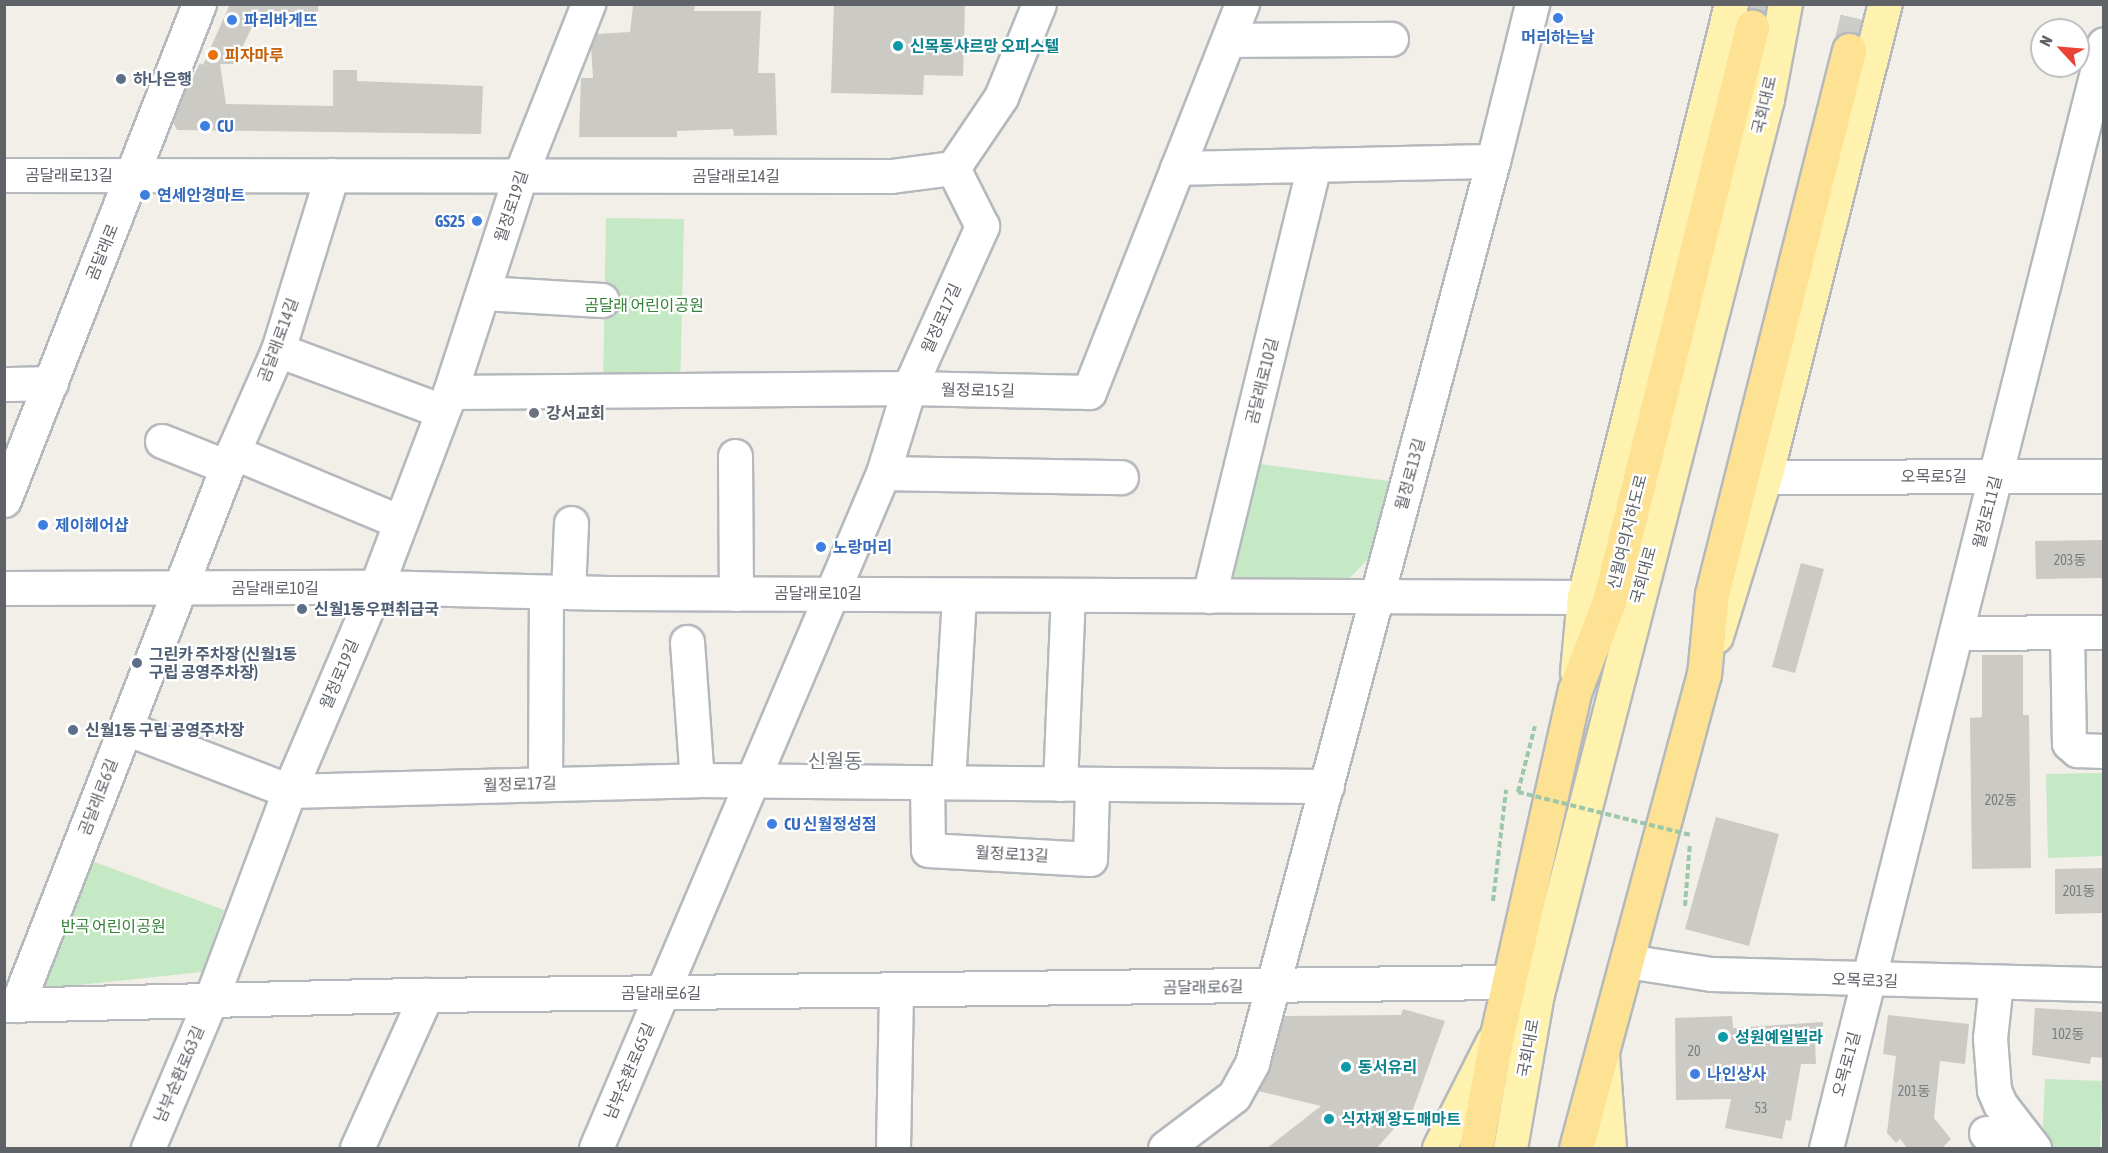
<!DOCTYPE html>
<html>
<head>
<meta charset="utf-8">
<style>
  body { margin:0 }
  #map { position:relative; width:2108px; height:1153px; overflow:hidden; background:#f1efe8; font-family:"Asap Condensed","Noto Sans KR",sans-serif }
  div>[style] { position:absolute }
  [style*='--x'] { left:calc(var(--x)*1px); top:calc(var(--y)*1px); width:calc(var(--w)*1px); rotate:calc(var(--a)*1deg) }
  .green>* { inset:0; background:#c5e8c5 }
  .building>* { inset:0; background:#cccac5 }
  .highway-tunnel>* { height:33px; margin-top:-16.5px; transform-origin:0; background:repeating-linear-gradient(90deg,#ccccc8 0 33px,transparent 0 49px) }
  .path>* { height:4px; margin-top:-2px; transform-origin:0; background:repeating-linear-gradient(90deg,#9cc7a9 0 6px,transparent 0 9px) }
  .roads { filter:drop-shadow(2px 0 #b5b8bc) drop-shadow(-2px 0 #b5b8bc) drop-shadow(0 2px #b5b8bc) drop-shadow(0 -2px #b5b8bc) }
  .minor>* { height:33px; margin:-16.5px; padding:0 16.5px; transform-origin:16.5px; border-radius:16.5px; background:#fff }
  .major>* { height:33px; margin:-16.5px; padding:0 16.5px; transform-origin:16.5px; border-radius:16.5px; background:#fff2af }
  .highway>* { height:33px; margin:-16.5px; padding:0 16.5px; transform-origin:16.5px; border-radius:16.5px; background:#fde293 }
  .path-bridge>* { height:4px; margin-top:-2px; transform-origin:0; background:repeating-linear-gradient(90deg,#9cc7a9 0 6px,transparent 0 9px) }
  .dots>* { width:16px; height:16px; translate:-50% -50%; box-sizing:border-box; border:3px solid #fff; border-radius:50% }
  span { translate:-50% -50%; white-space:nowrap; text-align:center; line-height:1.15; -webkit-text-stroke:4.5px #fff; paint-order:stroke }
  .number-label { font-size:14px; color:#7a7d7f }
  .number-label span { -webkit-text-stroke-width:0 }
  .shop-label { font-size:16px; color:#366cbe; font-weight:700 }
  .left { translate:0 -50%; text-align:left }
  .right { translate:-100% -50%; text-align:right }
  .culture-label { font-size:16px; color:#0d838f; font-weight:700 }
  .food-label { font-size:16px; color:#c56008; font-weight:700 }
  .service-label { font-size:16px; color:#4e5e75; font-weight:700 }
  .street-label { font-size:16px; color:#5f6368 }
  .park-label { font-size:16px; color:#348238 }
  .worship-label { font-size:16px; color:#5b616d; font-weight:700 }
  .quarter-label { font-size:20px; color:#70757a }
  .frame { position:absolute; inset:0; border:6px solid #5f6368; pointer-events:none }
  .north { position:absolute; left:2030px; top:18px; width:60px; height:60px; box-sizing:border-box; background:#fff; border:2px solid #bfc1c3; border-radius:50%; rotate:296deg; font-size:16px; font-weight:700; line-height:24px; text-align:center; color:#5f6368 }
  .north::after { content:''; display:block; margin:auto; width:21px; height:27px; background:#ea4335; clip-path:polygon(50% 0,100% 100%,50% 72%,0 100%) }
</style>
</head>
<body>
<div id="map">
  <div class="green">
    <i style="clip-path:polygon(606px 218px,684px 219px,680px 392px,603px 391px)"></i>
    <i style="clip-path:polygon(1259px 464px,1389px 481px,1369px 558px,1346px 582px,1234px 577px)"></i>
    <i style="clip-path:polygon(2103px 773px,2103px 856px,2048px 858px,2046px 774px)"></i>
    <i style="clip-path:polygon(81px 857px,224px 910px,202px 972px,31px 990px)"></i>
    <i style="clip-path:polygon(2045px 1079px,2103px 1081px,2100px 1148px,2042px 1148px)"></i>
  </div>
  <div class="building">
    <i style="clip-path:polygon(230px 4px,318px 4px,318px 19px,253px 25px,234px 64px,220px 64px,226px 104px,333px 106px,333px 70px,357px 70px,357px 81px,483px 86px,481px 134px,177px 130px,173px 122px,180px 103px,200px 63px,203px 65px)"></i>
    <i style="clip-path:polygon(834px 4px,965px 4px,963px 76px,924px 75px,923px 95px,831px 93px)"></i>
    <i style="clip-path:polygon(656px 5px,695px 6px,694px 11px,761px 11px,758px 73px,775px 73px,777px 135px,734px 136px,733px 129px,677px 131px,677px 137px,579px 137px,581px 78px,593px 78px,591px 47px,596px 34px,630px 32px,633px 6px)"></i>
    <i style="clip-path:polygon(2103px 540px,2103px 578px,2036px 579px,2035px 541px)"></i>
    <i style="clip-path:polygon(1801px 563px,1824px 569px,1795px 673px,1772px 667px)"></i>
    <i style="clip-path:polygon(1982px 655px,2023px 655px,2023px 715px,2029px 715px,2031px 868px,1972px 869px,1970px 718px,1982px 717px)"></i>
    <i style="clip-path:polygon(1716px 817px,1779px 834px,1749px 946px,1685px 929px)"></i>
    <i style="clip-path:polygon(2103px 868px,2103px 913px,2055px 914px,2055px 869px)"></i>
    <i style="clip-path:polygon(2035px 1008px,2103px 1012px,2103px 1058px,2091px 1057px,2090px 1064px,2032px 1055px)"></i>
    <i style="clip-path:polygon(1403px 1009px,1445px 1021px,1407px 1126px,1398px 1124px,1376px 1149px,1266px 1149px,1321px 1106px,1258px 1091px,1270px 1068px,1284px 1016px,1401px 1015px)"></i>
    <i style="clip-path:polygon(1888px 1015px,1969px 1024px,1965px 1064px,1940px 1061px,1934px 1118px,1951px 1139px,1941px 1149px,1908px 1149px,1900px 1139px,1896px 1143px,1887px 1133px,1896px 1056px,1883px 1054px)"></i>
    <i style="clip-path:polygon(1732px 1016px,1733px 1028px,1823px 1022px,1823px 1041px,1815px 1041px,1816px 1064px,1801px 1064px,1791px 1121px,1786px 1120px,1782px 1139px,1725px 1128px,1731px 1099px,1676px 1100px,1675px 1018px)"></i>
  </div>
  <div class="highway-tunnel">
    <i style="--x:1752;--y:27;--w:24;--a:-75"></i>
    <i style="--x:1849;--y:50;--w:47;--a:-76.6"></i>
  </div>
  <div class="path">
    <i style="--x:1518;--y:792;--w:68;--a:-75.6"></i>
    <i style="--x:1493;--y:901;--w:112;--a:-83.3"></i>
    <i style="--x:1685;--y:906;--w:63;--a:-85.5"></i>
  </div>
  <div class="roads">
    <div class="minor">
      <i style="--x:1228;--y:40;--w:163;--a:-0.4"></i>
      <i style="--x:1177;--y:168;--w:316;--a:-1.3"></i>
      <i style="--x:4;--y:175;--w:887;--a:0.06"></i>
      <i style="--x:891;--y:176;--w:63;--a:-7.4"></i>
      <i style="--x:953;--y:168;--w:86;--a:-55.9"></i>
      <i style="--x:1001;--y:97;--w:100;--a:-67.8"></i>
      <i style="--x:483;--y:293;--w:119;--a:3.4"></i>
      <i style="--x:278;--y:350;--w:175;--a:20.4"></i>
      <i style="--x:4;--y:384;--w:47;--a:-1.2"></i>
      <i style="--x:450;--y:392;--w:459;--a:-0.5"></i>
      <i style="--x:909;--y:388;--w:180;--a:1.3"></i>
      <i style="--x:1089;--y:392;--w:417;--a:-68.5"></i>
      <i style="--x:162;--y:441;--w:70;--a:21.8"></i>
      <i style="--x:233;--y:452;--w:181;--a:22.7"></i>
      <i style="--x:735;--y:456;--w:138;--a:89.6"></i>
      <i style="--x:883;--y:473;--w:238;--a:1"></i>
      <i style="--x:1765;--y:477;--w:339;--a:-0.2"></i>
      <i style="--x:4;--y:500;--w:533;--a:-68.54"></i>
      <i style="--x:4;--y:588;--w:372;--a:-0.2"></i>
      <i style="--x:376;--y:587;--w:231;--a:1.5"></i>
      <i style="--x:607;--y:593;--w:977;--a:0.23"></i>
      <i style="--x:568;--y:592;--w:69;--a:-87.5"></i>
      <i style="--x:1209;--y:596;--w:444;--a:-76.3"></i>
      <i style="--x:2067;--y:632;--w:111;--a:89"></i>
      <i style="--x:2069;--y:743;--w:11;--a:41"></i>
      <i style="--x:2077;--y:750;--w:27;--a:2"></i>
      <i style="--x:1956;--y:633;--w:148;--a:-0.4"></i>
      <i style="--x:687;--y:642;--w:138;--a:85.9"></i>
      <i style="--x:126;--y:728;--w:175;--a:21.1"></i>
      <i style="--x:289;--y:791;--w:408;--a:-1.5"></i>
      <i style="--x:697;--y:780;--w:630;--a:0.55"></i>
      <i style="--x:948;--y:782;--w:187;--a:-86.6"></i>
      <i style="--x:927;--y:783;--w:67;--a:89.1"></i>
      <i style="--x:928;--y:850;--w:162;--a:3.2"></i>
      <i style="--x:1090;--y:859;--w:72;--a:-88.4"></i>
      <i style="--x:545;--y:784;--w:192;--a:-89.7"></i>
      <i style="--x:1060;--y:784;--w:189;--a:-87.6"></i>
      <i style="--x:1627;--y:961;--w:85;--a:8.8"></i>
      <i style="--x:1711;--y:974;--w:393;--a:1.5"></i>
      <i style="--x:1996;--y:982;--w:56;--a:96.1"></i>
      <i style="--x:1990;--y:1038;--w:52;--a:85.6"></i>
      <i style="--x:1994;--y:1090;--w:15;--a:67"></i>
      <i style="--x:2000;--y:1104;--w:56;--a:52.3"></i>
      <i style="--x:4;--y:1005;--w:422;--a:-1.4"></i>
      <i style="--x:426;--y:995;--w:1083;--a:-0.69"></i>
      <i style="--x:17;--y:1005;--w:594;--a:-68.66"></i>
      <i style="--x:233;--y:452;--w:111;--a:-66.2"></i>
      <i style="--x:278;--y:350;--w:183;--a:-72.9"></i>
      <i style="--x:1986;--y:1133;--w:19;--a:51"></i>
      <i style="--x:148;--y:1148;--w:162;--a:-67.1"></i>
      <i style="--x:211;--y:999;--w:222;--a:-69.4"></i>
      <i style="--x:289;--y:791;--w:222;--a:-66.9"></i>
      <i style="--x:376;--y:587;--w:209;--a:-69.2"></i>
      <i style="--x:450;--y:392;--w:227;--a:-72"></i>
      <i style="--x:520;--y:176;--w:185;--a:-68.4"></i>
      <i style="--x:357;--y:1148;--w:168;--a:-65.7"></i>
      <i style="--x:596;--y:1148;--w:733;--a:-66.97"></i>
      <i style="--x:883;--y:473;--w:89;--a:-73"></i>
      <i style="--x:909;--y:388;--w:178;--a:-65.7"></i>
      <i style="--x:982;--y:226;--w:65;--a:-116.6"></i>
      <i style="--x:893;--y:1148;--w:156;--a:-88.9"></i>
      <i style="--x:1165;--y:1148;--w:86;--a:-37"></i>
      <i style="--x:1234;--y:1096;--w:38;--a:-61"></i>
      <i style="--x:1252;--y:1063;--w:934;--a:-75.04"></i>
      <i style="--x:1493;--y:161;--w:162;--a:-76"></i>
      <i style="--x:1826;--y:1148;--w:1138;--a:-75.87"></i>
    </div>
    <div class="major">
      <i style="--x:1716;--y:636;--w:166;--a:-72.9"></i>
      <i style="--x:1765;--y:477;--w:488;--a:-75.8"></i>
      <i style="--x:1577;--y:672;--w:75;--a:-84.7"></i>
      <i style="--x:1584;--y:597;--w:611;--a:-76.08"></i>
      <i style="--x:1602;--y:1055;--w:93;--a:85.7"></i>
      <i style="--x:1439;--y:1148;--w:120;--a:-63.2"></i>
      <i style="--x:1510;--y:1148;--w:156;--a:-80.1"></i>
      <i style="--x:1537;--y:994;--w:924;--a:-75.59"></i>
      <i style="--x:1767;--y:99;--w:97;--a:-79.3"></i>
    </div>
    <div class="highway">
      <i style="--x:1476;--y:1148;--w:115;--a:-79.5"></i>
      <i style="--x:1497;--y:1035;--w:354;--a:-77.3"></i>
      <i style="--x:1575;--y:690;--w:94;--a:-68.9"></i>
      <i style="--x:1609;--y:602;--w:593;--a:-76.03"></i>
      <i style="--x:1576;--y:1148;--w:490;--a:-74.9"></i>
      <i style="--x:1704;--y:675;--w:81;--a:-84.4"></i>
      <i style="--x:1712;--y:594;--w:561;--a:-75.86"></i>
    </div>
  </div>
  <div class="path-bridge">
    <i style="--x:1518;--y:792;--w:178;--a:14"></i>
  </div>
  <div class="dots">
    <i style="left:1558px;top:18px;background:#3f7fe0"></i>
    <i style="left:232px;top:20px;background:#3f7fe0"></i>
    <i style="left:898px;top:46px;background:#0f9aa8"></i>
    <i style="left:213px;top:55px;background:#e8710a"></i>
    <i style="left:121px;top:79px;background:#5c6f8a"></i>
    <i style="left:205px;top:126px;background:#3f7fe0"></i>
    <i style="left:145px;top:195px;background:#3f7fe0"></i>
    <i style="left:477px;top:221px;background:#3f7fe0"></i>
    <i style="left:534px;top:413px;background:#6b7280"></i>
    <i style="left:43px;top:525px;background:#3f7fe0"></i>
    <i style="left:821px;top:547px;background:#3f7fe0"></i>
    <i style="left:302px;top:609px;background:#5c6f8a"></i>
    <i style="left:137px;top:663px;background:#5c6f8a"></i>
    <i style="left:73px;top:730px;background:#5c6f8a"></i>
    <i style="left:772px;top:824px;background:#3f7fe0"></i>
    <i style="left:1723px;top:1037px;background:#0f9aa8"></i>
    <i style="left:1346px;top:1067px;background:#0f9aa8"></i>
    <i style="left:1695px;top:1074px;background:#3f7fe0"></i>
    <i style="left:1329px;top:1119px;background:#0f9aa8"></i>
  </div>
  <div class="number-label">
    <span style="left:2070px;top:560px">203동</span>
    <span style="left:2001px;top:800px">202동</span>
    <span style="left:2079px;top:891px">201동</span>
    <span style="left:2068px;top:1034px">102동</span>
    <span style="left:1694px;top:1051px">20</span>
    <span style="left:1914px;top:1091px">201동</span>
    <span style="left:1761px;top:1108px">53</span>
  </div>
  <div class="shop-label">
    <span class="left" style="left:244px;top:20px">파리바게뜨</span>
    <span style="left:1558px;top:37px">머리하는날</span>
    <span class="left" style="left:217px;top:126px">CU</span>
    <span class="left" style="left:157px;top:195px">연세안경마트</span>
    <span class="right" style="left:465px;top:221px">GS25</span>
    <span class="left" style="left:55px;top:525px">제이헤어샵</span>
    <span class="left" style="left:833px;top:547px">노랑머리</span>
    <span class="left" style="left:784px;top:824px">CU 신월정성점</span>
    <span class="left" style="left:1707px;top:1074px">나인상사</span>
  </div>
  <div class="culture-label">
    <span class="left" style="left:910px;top:46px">신목동샤르망 오피스텔</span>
    <span class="left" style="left:1735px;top:1037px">성원예일빌라</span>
    <span class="left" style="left:1358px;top:1067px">동서유리</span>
    <span class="left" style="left:1341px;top:1119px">식자재 왕도매마트</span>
  </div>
  <div class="food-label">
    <span class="left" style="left:225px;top:55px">피자마루</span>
  </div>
  <div class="service-label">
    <span class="left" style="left:133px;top:79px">하나은행</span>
    <span class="left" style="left:314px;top:609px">신월1동우편취급국</span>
    <span class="left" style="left:149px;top:663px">그린카 주차장 (신월1동<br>구립 공영주차장)</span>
    <span class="left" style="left:85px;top:730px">신월1동 구립 공영주차장</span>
  </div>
  <div class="street-label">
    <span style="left:1764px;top:105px;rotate:-77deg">국회대로</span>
    <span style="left:69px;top:175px">곰달래로13길</span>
    <span style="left:736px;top:176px">곰달래로14길</span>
    <span style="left:511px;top:206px;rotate:-72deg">월정로19길</span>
    <span style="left:102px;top:252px;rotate:-68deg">곰달래로</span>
    <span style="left:941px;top:318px;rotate:-66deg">월정로17길</span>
    <span style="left:278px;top:340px;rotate:-70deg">곰달래로14길</span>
    <span style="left:1262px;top:381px;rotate:-76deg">곰달래로10길</span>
    <span style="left:978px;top:390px;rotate:1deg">월정로15길</span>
    <span style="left:1410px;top:474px;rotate:-75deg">월정로13길</span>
    <span style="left:1934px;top:476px">오목로5길</span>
    <span style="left:1987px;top:512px;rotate:-76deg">월정로11길</span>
    <span style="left:1627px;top:532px;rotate:-76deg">신월여의지하도로</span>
    <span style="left:1643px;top:575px;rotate:-75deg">국회대로</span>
    <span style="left:275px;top:588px">곰달래로10길</span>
    <span style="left:818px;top:593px">곰달래로10길</span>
    <span style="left:339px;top:674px;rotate:-67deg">월정로19길</span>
    <span style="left:520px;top:784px;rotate:-2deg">월정로17길</span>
    <span style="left:98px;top:797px;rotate:-69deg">곰달래로6길</span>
    <span style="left:1012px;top:854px;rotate:3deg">월정로13길</span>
    <span style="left:1865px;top:980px;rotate:2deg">오목로3길</span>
    <span style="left:1203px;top:987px;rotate:-1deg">곰달래로6길</span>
    <span style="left:661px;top:993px">곰달래로6길</span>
    <span style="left:1528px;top:1048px;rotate:-80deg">국회대로</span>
    <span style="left:1846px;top:1064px;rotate:-75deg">오목로1길</span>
    <span style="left:629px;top:1071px;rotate:-67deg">남부순환로65길</span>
    <span style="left:179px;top:1074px;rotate:-67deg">남부순환로63길</span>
  </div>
  <div class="park-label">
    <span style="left:644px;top:305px">곰달래 어린이공원</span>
    <span style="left:113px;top:926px">반곡 어린이공원</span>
  </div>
  <div class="worship-label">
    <span class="left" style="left:546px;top:413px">강서교회</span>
  </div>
  <div class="quarter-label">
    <span style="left:835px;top:760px">신월동</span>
  </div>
  <div class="frame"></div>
  <div class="north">N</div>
</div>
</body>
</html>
